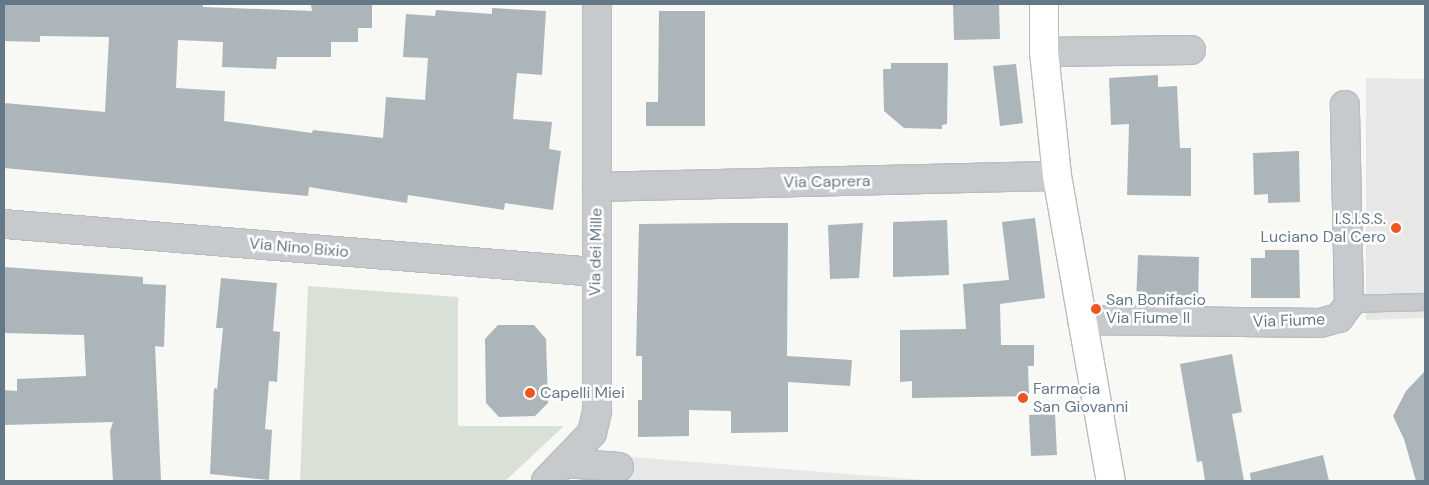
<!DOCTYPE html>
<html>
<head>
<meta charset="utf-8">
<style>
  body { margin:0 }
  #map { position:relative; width:1429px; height:485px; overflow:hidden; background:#f8f8f5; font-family:"DM Sans",sans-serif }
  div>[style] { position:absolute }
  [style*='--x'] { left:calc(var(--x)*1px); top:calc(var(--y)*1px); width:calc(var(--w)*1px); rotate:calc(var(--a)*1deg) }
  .built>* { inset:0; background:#e6e7e6 }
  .green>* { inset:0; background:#d9e0d6 }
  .building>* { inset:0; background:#acb5ba }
  .roads { filter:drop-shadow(1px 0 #b8bdc2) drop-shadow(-1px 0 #b8bdc2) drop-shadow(0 1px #b8bdc2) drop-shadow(0 -1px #b8bdc2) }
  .lane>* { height:16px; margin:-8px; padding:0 8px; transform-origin:8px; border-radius:8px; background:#c6cacd }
  .street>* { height:28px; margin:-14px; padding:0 14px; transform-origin:14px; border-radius:14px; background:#c6cacd }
  .secondary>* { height:28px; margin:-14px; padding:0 14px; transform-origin:14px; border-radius:14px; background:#fff }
  .dots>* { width:14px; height:14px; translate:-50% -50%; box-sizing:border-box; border:2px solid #fff; border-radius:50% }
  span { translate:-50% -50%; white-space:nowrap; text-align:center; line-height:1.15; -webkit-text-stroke:5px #fff; paint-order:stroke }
  .street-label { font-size:16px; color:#657888 }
  .poi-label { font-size:16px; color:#657888 }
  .right { translate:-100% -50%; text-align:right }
  .left { translate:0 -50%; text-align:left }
  .frame { position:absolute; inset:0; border:5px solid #657888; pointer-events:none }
</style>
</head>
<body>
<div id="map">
  <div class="built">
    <i style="clip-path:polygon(1366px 78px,1425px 79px,1425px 318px,1366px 320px)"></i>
    <i style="clip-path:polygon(620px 456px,936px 481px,619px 481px)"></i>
  </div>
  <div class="green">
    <i style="clip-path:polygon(308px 286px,458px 297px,458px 426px,564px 426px,505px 481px,300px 481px)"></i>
  </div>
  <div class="building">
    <i style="clip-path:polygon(4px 4px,203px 4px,203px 7px,312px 11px,311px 5px,372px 5px,372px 28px,358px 28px,358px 42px,331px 42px,331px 57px,277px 57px,276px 69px,222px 67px,223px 42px,178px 40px,176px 88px,225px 91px,224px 121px,312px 133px,313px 130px,383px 138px,386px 97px,425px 100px,428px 58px,403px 57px,406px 14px,435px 16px,436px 10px,492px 14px,492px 8px,546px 11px,542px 75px,517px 73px,513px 119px,552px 122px,549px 149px,561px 151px,553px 210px,505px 203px,504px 210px,408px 195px,407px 203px,309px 187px,308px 196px,4px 168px,4px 103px,105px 112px,109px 37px,40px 36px,40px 42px,4px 41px)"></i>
    <i style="clip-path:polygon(953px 4px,999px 4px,1000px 39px,954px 40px)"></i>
    <i style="clip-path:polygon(659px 11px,705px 11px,705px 126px,646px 126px,646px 102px,658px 102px)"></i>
    <i style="clip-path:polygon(891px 63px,948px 63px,947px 124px,942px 125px,942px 129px,904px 128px,884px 111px,883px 69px,891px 69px)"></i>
    <i style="clip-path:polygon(1016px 64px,1023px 123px,1000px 126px,993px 66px)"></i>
    <i style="clip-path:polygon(1158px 75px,1158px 87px,1177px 86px,1180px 148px,1191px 148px,1191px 196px,1127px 195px,1129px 124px,1111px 125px,1109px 78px)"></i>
    <i style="clip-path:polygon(1299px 151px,1300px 202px,1268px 203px,1268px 194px,1254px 195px,1253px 153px)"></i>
    <i style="clip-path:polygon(1035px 218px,1045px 298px,1000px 304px,1001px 345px,1034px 345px,1034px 366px,1028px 366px,1029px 396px,912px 398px,912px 381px,900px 382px,900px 330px,966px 329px,963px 284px,1009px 280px,1002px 222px)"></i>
    <i style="clip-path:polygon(947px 220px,949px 275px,893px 277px,893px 222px)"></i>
    <i style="clip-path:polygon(732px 223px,788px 223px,787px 356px,852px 360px,850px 386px,788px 382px,788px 432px,731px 433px,731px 411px,689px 410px,689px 436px,638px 437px,638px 400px,642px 400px,642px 356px,636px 356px,639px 224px)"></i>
    <i style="clip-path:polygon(863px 223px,859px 278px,830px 279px,828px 225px)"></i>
    <i style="clip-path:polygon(1265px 250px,1299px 250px,1300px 298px,1251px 298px,1251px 258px,1265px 258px)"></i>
    <i style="clip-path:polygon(1138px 255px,1199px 257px,1198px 305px,1136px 303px)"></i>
    <i style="clip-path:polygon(4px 267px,143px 277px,143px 284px,166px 285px,164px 347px,155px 346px,161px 481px,113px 481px,110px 431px,113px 422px,4px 425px,4px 390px,17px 391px,17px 379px,86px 376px,84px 335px,4px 333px)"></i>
    <i style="clip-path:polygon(221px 278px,277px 283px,273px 331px,280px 332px,277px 382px,269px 381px,265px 429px,272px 430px,269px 480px,210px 474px,214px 388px,217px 389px,223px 328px,216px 328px)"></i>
    <i style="clip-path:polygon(498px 325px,534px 325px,546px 339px,548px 403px,535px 416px,499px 417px,486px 403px,485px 339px)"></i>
    <i style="clip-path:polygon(1232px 354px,1242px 412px,1232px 414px,1244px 481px,1205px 481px,1202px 461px,1197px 462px,1180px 364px)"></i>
    <i style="clip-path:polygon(1425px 371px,1425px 481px,1416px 481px,1404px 439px,1393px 416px,1406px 391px)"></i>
    <i style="clip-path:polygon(1055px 414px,1057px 455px,1031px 456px,1029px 415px)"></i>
    <i style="clip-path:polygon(1323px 455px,1329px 481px,1251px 481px,1250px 473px)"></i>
  </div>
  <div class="roads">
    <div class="lane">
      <i style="--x:1349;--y:304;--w:76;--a:-1.5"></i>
    </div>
    <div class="street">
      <i style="--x:1044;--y:52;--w:147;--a:-0.8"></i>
      <i style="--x:597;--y:187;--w:460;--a:-1.4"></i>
      <i style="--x:4;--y:224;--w:593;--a:4.64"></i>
      <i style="--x:1082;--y:320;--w:238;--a:0.7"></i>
      <i style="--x:1320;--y:323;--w:20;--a:-15"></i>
      <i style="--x:1339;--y:318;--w:17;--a:-54"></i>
      <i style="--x:1349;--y:304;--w:199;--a:-91.2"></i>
      <i style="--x:565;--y:463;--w:54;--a:4.2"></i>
      <i style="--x:546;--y:481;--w:66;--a:-46.2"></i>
      <i style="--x:592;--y:433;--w:23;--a:-77"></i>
      <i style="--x:597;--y:411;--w:407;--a:-90"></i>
    </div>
    <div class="secondary">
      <i style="--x:1044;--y:4;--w:48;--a:90"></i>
      <i style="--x:1044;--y:52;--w:125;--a:84"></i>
      <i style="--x:1057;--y:176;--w:310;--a:80"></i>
    </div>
  </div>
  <div class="dots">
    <i style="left:1396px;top:228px;background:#ee551f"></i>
    <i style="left:1096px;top:309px;background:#ee551f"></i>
    <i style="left:530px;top:393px;background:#ee551f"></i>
    <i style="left:1023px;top:398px;background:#ee551f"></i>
  </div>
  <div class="street-label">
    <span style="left:827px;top:182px;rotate:-1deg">Via Caprera</span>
    <span style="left:299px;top:248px;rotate:5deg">Via Nino Bixio</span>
    <span style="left:596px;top:252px;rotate:-89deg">Via dei Mille</span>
    <span style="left:1289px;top:321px;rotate:-2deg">Via Fiume</span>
  </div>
  <div class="poi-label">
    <span class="right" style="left:1386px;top:228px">I.S.I.S.S.<br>Luciano Dal Cero</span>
    <span class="left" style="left:1106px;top:309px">San Bonifacio<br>Via Fiume II</span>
    <span class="left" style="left:1033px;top:398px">Farmacia<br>San Giovanni</span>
    <span class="left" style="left:540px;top:393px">Capelli Miei</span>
  </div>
  <div class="frame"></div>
</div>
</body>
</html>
